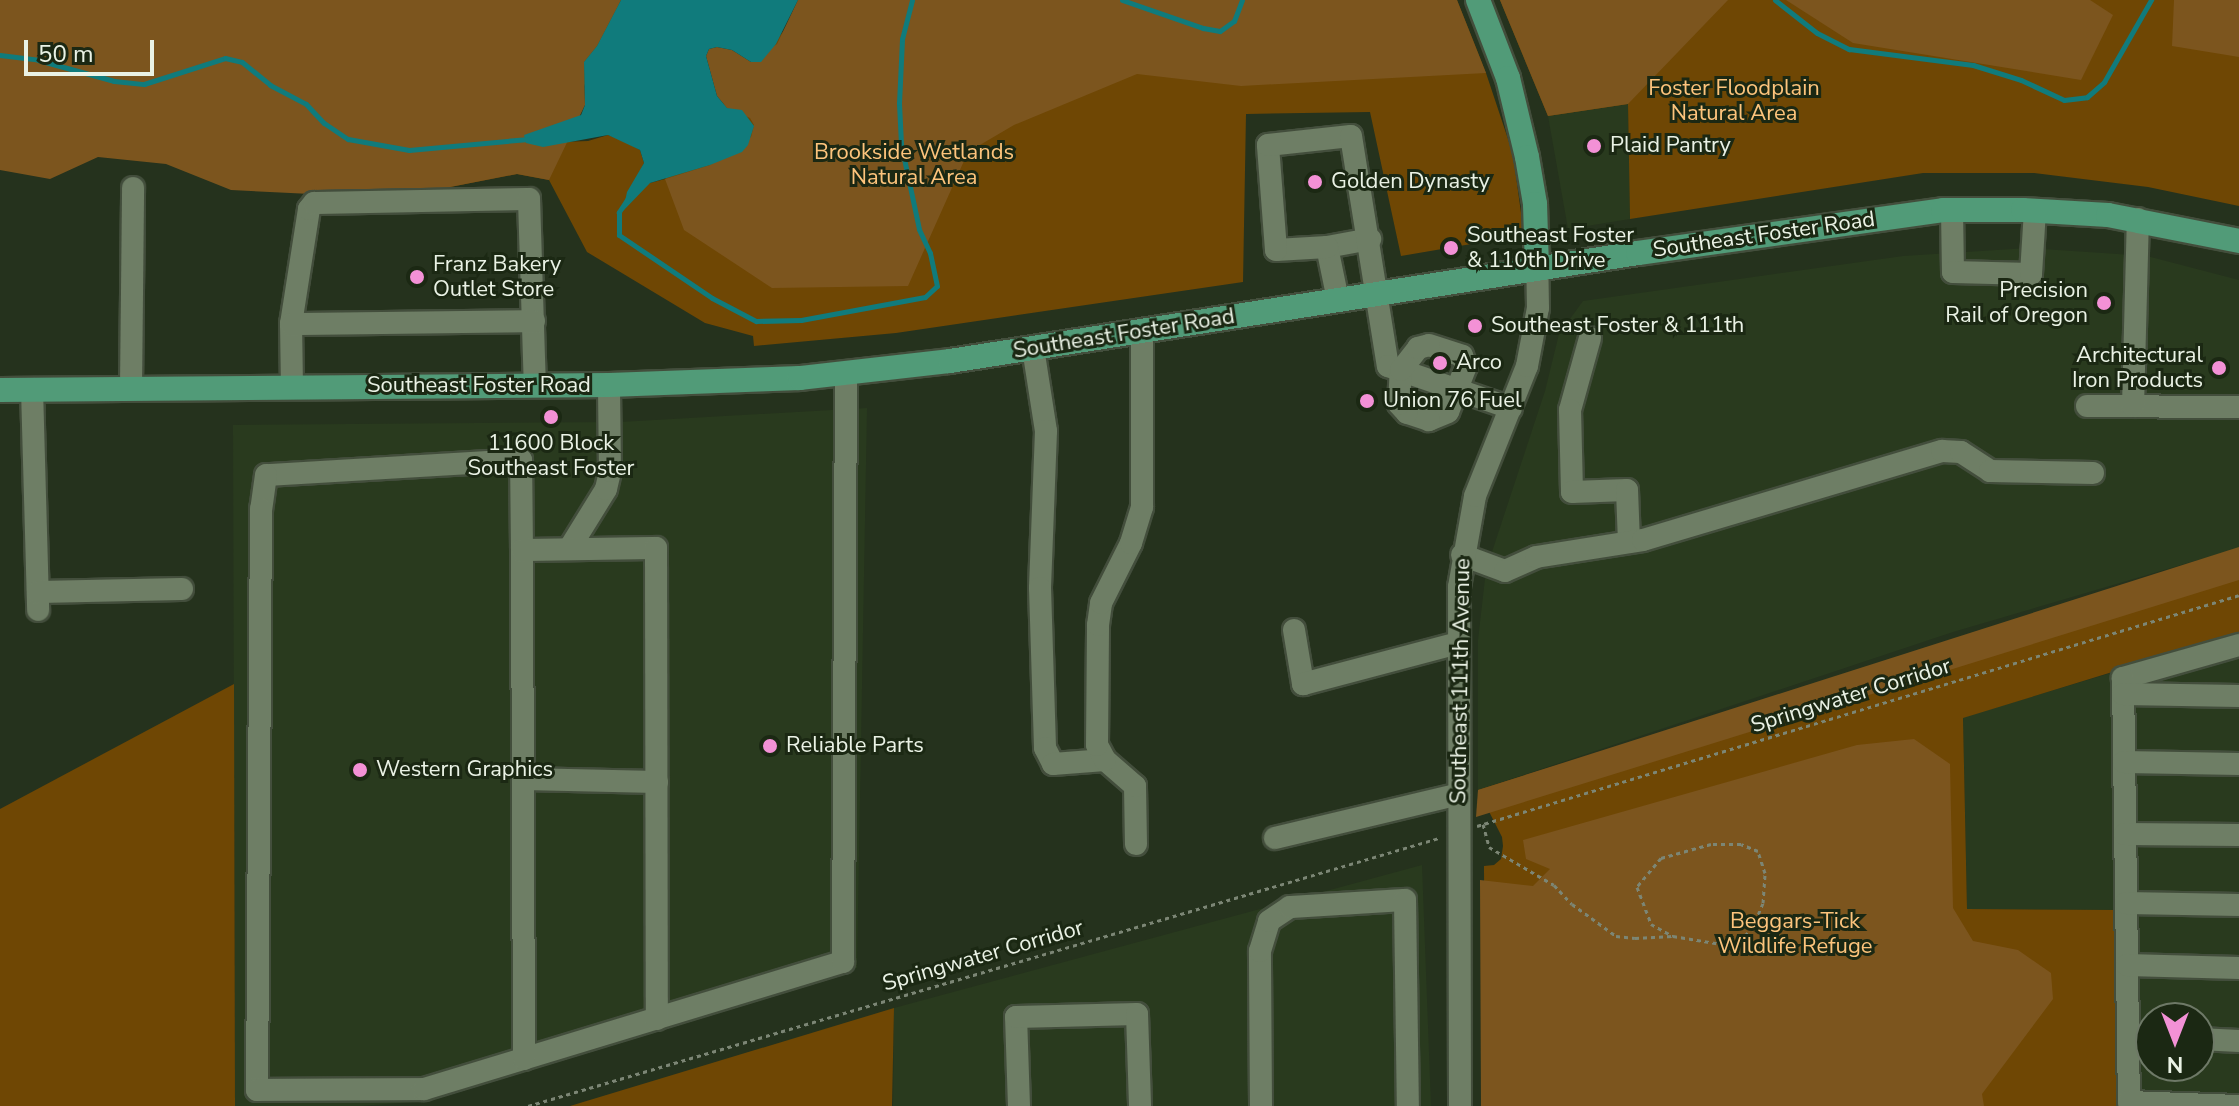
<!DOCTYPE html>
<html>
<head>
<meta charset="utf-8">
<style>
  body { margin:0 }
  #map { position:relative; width:2239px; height:1106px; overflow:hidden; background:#25321d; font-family:"Nunito Sans",sans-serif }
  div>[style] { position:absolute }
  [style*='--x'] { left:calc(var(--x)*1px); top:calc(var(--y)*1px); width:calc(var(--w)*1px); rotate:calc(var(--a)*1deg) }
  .built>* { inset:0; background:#293a1e }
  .green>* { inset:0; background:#6f4704 }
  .forest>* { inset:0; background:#7c551e }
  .water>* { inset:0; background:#107b7c }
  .stream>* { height:5px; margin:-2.5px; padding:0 2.5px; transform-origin:2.5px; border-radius:2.5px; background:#107b7c }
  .path>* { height:3px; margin-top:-1.5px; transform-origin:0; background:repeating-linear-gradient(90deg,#7c8675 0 4px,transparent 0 8px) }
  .roads { filter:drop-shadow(2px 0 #434e3c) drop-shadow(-2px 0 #434e3c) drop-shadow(0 2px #434e3c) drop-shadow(0 -2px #434e3c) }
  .minor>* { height:22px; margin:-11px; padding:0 11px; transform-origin:11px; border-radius:11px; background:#6e7e65 }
  .major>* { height:24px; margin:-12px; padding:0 12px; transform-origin:12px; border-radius:12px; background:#519b78 }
  .dots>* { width:22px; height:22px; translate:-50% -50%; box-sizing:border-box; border:4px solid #1b2813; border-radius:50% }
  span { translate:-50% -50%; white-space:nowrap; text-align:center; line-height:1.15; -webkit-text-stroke:6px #1b2813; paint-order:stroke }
  .park-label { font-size:22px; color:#fdc47c }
  .poi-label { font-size:22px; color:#eaf2e5 }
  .left { translate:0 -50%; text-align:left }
  .right { translate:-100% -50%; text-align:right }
  .street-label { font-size:22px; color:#eaf2e5 }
  .north { position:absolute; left:2135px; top:1002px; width:80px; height:80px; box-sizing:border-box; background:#1b2813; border:2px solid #6e7967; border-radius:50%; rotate:180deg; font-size:22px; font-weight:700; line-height:32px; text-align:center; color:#eaf2e5 }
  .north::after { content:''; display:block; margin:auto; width:28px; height:36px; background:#f391d6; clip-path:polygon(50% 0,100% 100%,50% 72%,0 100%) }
  .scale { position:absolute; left:24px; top:40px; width:130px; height:36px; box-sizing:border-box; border:4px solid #eaf2e5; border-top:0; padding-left:10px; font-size:24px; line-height:28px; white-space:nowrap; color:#eaf2e5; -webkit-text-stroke:6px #1b2813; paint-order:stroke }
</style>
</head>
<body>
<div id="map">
  <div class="built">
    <i style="clip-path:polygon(1628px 104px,1630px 219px,1568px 229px,1548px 116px)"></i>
    <i style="clip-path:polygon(2028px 248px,2147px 256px,2239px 280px,2239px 548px,1953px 632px,1478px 790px,1478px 640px,1486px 570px,1545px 391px,1559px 334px,1583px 301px,1903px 256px)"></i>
    <i style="clip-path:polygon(867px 408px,857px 968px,427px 1101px,360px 1106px,235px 1106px,233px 425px,620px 422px)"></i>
    <i style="clip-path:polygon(evenodd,2239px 635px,2239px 1106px,2121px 1106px,2120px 910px,1967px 909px,1963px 717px,2239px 635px,2151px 1018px,2199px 1018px,2199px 1066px,2151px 1066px,2151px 1018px)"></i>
    <i style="clip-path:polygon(1422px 865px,1431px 1106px,893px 1106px,894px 1008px)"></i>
  </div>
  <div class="green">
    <i style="clip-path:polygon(0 0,621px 0,560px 142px,588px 141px,608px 135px,622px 140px,640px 150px,644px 163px,638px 175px,650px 183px,665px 179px,786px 28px,798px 0,1457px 0,1486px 73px,1513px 154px,1524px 235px,1401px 256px,1370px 112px,1246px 114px,1243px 282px,896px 333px,754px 346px,753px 336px,705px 323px,587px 252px,549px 180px,517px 174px,394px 198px)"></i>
    <i style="clip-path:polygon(1500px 0,2239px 0,2239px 206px,2148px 187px,2034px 173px,1923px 173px,1630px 219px,1628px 104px,1548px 116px)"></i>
    <i style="clip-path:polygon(2239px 552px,2239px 633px,1963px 718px,1967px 909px,2121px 910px,2121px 1106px,1485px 1106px,1484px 866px,1494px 865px,1501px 859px,1503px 846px,1502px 837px,1478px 790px)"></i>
    <i style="clip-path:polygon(234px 684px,235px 1106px,0 1106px,0 809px)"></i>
    <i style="clip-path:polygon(894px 1008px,892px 1106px,570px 1106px)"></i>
  </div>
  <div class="forest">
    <i style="clip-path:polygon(0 0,621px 0,597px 46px,584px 62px,585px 105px,549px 180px,517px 174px,394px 198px,231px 190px,166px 164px,98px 157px,50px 179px,0 170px)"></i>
    <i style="clip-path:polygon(798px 0,1457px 0,1486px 73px,1241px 86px,1137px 74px,1014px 125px,968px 152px,908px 286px,772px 288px,684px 230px,665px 179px,710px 165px,751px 137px,754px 125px,750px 118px,727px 108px,717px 96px,706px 56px,709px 49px,717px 47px,732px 50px,751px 62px,777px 44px)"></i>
    <i style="clip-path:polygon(1500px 0,1728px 0,1628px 104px,1548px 116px)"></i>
    <i style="clip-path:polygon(1786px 0,2090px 0,2113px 15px,2081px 80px,1853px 43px)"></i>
    <i style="clip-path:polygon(2174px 0,2239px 0,2239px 57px,2172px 46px)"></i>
    <i style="clip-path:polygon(2239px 547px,2239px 580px,1476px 817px,1478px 790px)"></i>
    <i style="clip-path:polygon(1914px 739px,1950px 764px,1953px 908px,1973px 941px,2018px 950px,2051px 973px,2053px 999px,1982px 1094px,1984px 1106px,1481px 1106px,1480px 880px,1533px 886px,1550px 869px,1526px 859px,1523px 840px,1857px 745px)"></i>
  </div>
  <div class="water">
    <i style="clip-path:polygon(621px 0,798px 0,776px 44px,761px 62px,751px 62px,732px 50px,717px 47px,709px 49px,706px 56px,717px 96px,727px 108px,742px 110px,754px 126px,748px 145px,742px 152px,710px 165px,650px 183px,623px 211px,627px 192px,644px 163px,640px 150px,608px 135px,543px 147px,526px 143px,524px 135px,581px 115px,585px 105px,584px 62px,597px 46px)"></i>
  </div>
  <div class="stream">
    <i style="--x:1122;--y:0;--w:86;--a:19.1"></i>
    <i style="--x:1203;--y:28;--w:17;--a:10"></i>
    <i style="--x:1220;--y:31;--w:17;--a:-36"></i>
    <i style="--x:1234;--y:21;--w:22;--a:-69"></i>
    <i style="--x:1775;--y:0;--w:53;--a:38.2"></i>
    <i style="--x:1817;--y:33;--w:36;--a:27"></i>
    <i style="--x:1849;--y:49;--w:125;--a:7.4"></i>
    <i style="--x:1973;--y:65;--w:50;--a:17.4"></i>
    <i style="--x:2021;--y:80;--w:47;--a:24.9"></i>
    <i style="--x:2064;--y:100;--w:23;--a:-7"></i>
    <i style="--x:2087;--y:97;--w:23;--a:-41"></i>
    <i style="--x:2104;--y:82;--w:95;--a:-60.2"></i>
    <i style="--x:0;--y:55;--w:38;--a:7"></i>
    <i style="--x:38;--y:60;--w:79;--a:15.4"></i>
    <i style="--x:114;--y:81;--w:30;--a:6"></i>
    <i style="--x:144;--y:84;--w:85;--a:-17.8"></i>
    <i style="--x:225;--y:58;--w:17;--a:13"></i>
    <i style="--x:242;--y:62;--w:36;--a:39"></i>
    <i style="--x:270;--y:85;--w:41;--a:27.8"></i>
    <i style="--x:306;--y:104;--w:26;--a:47"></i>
    <i style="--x:324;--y:123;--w:29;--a:34"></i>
    <i style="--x:348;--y:139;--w:62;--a:10.2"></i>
    <i style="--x:409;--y:150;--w:120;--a:-5.3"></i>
    <i style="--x:628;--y:198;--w:17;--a:123"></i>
    <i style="--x:619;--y:212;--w:23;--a:90"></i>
    <i style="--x:619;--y:235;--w:112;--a:34.1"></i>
    <i style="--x:712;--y:298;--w:50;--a:27.6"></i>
    <i style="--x:756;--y:321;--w:45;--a:-1.3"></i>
    <i style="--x:801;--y:320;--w:126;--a:-10.5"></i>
    <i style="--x:925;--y:297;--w:16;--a:-43"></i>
    <i style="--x:937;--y:286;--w:34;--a:-102"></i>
    <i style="--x:930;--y:253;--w:26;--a:-115"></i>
    <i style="--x:919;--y:229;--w:87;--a:-102"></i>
    <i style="--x:901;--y:144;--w:41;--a:-92.8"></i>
    <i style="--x:899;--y:103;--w:64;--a:-87.3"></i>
    <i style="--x:902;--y:39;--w:40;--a:-75.6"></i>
  </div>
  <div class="path">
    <i style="--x:1483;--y:824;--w:24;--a:75"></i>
    <i style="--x:1489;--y:847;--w:75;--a:30.3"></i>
    <i style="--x:1554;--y:885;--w:26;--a:47"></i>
    <i style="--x:1572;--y:904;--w:54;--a:36"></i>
    <i style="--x:1616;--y:936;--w:19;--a:6"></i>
    <i style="--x:1635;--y:938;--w:38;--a:-3"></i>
    <i style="--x:1673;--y:936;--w:61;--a:9.5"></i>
    <i style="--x:1733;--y:946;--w:25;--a:-42"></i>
    <i style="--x:1752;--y:929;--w:28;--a:-67"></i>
    <i style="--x:1763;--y:903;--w:30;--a:-86"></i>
    <i style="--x:1765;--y:873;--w:23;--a:-108"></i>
    <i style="--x:1758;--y:851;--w:18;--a:-158"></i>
    <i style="--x:1741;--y:844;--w:30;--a:180"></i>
    <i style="--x:1711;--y:844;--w:52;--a:164.4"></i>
    <i style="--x:1661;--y:858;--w:38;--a:130"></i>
    <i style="--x:1637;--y:887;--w:40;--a:69"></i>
    <i style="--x:1651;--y:924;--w:25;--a:29"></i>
    <i style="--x:1477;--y:826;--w:796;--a:-16.86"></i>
    <i style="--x:528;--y:1106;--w:950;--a:-16.39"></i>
  </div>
  <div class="roads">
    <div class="minor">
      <i style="--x:1952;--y:210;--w:62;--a:89.1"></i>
      <i style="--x:1953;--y:272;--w:78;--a:1.5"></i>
      <i style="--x:2031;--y:274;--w:64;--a:-86.4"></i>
      <i style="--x:1327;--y:247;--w:44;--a:-10.5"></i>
      <i style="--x:1338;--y:300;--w:54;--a:-101.7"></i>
      <i style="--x:1327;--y:247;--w:51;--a:176.6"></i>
      <i style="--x:1276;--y:250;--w:105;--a:-94.4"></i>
      <i style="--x:1268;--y:145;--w:83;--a:-6.2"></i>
      <i style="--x:1351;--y:136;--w:233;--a:80.9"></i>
      <i style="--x:1388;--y:366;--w:130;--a:18.9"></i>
      <i style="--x:291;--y:324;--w:116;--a:-81.1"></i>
      <i style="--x:309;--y:209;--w:8;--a:-50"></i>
      <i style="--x:314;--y:203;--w:215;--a:-1.1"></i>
      <i style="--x:529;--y:199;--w:187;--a:88.2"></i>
      <i style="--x:1590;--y:338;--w:75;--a:105.5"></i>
      <i style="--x:1570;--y:410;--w:82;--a:88.6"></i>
      <i style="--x:1572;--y:492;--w:55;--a:-2.1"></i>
      <i style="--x:1627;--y:490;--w:52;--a:87.8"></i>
      <i style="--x:1429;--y:345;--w:35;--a:18"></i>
      <i style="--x:1462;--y:356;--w:11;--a:68"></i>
      <i style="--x:1466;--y:366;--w:49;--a:111.4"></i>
      <i style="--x:1448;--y:412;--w:21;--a:157"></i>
      <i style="--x:1429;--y:420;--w:23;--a:-162"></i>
      <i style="--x:1407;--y:413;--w:12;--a:-132"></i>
      <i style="--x:1399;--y:404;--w:34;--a:-87"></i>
      <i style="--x:1401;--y:370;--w:28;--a:-52"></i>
      <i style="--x:1418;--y:348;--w:11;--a:-15"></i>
      <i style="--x:1033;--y:348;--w:84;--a:81.1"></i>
      <i style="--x:1046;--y:431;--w:157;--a:92.2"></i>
      <i style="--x:1040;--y:588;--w:160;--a:88.2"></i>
      <i style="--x:1045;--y:748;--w:18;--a:63"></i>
      <i style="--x:1053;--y:764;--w:52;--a:-4.4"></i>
      <i style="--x:292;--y:387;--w:63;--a:-90.9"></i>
      <i style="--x:291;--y:324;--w:243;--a:-0.7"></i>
      <i style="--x:131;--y:388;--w:200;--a:-89.4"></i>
      <i style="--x:32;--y:389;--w:221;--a:88.4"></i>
      <i style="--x:2087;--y:406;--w:152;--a:0.4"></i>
      <i style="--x:2133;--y:406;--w:187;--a:-88.5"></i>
      <i style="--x:569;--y:549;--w:70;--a:-58.3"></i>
      <i style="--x:606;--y:489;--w:18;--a:-77"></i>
      <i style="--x:610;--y:471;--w:86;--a:-90.7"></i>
      <i style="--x:522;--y:550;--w:90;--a:-90.6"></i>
      <i style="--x:521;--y:460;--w:255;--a:176.6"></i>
      <i style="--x:266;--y:475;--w:34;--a:98"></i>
      <i style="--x:261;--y:509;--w:581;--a:90.39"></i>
      <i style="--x:257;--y:1090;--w:167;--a:-0.3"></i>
      <i style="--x:424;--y:1089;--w:438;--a:-16.9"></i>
      <i style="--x:843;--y:962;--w:589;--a:-89.71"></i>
      <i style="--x:1462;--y:555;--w:46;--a:20.4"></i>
      <i style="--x:1505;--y:571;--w:34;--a:-24"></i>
      <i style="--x:1536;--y:557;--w:108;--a:-9"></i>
      <i style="--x:1643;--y:540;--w:312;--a:-16.6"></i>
      <i style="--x:1942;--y:451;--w:19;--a:3"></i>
      <i style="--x:1961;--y:452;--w:35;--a:33"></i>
      <i style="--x:1990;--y:471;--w:103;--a:1.1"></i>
      <i style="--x:38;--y:592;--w:144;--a:-1.2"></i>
      <i style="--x:1294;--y:630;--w:55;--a:80.5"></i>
      <i style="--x:1303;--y:684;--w:160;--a:-14.8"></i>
      <i style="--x:2239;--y:645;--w:121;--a:164.1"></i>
      <i style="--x:2123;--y:678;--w:424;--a:89.2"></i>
      <i style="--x:2129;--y:1102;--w:110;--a:2.1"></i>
      <i style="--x:2123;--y:694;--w:116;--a:1"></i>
      <i style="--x:2124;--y:762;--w:115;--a:1"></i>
      <i style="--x:524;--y:779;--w:133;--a:1.3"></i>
      <i style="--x:2125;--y:834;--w:114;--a:0.5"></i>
      <i style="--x:1275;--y:838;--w:189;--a:-13.4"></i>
      <i style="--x:1136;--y:844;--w:58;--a:-91"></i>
      <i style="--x:1135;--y:786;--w:40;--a:-139"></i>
      <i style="--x:1105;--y:760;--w:17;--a:-118"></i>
      <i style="--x:1097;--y:745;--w:120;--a:-89.5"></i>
      <i style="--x:1098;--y:625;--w:22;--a:-82"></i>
      <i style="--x:1101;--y:603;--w:67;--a:-63.4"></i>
      <i style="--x:1131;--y:543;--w:38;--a:-73"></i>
      <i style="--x:1142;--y:507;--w:176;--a:-90"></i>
      <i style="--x:2126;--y:903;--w:113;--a:1"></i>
      <i style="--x:2127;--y:965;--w:112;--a:1.5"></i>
      <i style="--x:2199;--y:1039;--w:40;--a:2.9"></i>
      <i style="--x:524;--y:1059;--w:509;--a:-90.23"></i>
      <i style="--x:522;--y:550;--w:134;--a:-0.9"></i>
      <i style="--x:656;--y:548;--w:471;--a:89.9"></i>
      <i style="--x:1019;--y:1106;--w:89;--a:-91.9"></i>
      <i style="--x:1016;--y:1017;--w:121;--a:-1.4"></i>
      <i style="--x:1137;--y:1014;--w:92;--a:88.1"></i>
      <i style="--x:1261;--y:1106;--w:155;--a:-90.4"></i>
      <i style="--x:1260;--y:951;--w:31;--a:-73"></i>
      <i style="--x:1269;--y:921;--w:25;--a:-34"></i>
      <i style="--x:1290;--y:907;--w:115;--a:-3.5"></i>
      <i style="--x:1405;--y:900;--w:206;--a:89.2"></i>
      <i style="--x:1460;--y:1106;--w:519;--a:-90.11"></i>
      <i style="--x:1459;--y:587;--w:92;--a:-80"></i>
      <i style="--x:1475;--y:496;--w:140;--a:-68.2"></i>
      <i style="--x:1527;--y:366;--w:59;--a:-79.3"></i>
      <i style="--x:1538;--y:308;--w:39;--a:-91"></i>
    </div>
    <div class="major">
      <i style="--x:1478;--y:0;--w:84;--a:69"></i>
      <i style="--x:1508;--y:78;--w:81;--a:76.5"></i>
      <i style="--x:1527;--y:157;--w:48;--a:80.3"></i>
      <i style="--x:1535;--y:204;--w:65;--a:88.2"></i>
      <i style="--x:0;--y:390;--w:609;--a:-0.47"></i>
      <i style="--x:609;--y:385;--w:191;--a:-2.1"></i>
      <i style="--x:800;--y:378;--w:151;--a:-6.5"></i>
      <i style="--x:950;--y:361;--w:696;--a:-8.92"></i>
      <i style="--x:1638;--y:253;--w:308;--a:-8"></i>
      <i style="--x:1943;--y:210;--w:80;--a:0"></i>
      <i style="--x:2023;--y:210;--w:85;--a:3.4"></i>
      <i style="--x:2108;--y:215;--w:134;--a:11.2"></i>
    </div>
  </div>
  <div class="dots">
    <i style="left:1594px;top:146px;background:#f391d6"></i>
    <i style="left:1315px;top:182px;background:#f391d6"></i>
    <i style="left:1451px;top:248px;background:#f391d6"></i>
    <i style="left:417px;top:277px;background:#f391d6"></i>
    <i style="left:2104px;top:303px;background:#f391d6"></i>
    <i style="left:1475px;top:326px;background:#f391d6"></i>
    <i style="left:1440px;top:363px;background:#f391d6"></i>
    <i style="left:2219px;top:368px;background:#f391d6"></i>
    <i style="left:1367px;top:401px;background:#f391d6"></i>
    <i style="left:551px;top:417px;background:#f391d6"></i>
    <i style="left:770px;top:746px;background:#f391d6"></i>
    <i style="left:360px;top:770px;background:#f391d6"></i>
  </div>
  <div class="park-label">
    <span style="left:1734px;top:101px">Foster Floodplain<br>Natural Area</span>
    <span style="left:914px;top:165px">Brookside Wetlands<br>Natural Area</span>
    <span style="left:1795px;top:934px">Beggars-Tick<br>Wildlife Refuge</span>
  </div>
  <div class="poi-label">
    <span class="left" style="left:1610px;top:146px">Plaid Pantry</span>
    <span class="left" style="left:1331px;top:182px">Golden Dynasty</span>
    <span class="left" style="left:1467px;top:248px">Southeast Foster<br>&amp; 110th Drive</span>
    <span class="left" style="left:433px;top:277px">Franz Bakery<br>Outlet Store</span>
    <span class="right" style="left:2088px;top:303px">Precision<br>Rail of Oregon</span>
    <span class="left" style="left:1491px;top:326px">Southeast Foster &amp; 111th</span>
    <span class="right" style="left:2203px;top:368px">Architectural<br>Iron Products</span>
    <span class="left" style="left:1456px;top:363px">Arco</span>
    <span class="left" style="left:1383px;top:401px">Union 76 Fuel</span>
    <span style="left:551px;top:456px">11600 Block<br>Southeast Foster</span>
    <span class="left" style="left:786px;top:746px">Reliable Parts</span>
    <span class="left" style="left:376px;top:770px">Western Graphics</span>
  </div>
  <div class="street-label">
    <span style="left:1764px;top:235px;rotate:-8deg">Southeast Foster Road</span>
    <span style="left:1124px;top:334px;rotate:-9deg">Southeast Foster Road</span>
    <span style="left:479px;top:386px">Southeast Foster Road</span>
    <span style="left:1461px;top:681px;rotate:-89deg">Southeast 111th Avenue</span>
    <span style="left:1851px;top:696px;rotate:-17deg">Springwater Corridor</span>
    <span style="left:983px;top:956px;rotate:-16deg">Springwater Corridor</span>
  </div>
  <div class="north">N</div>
  <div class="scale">50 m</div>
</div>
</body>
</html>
